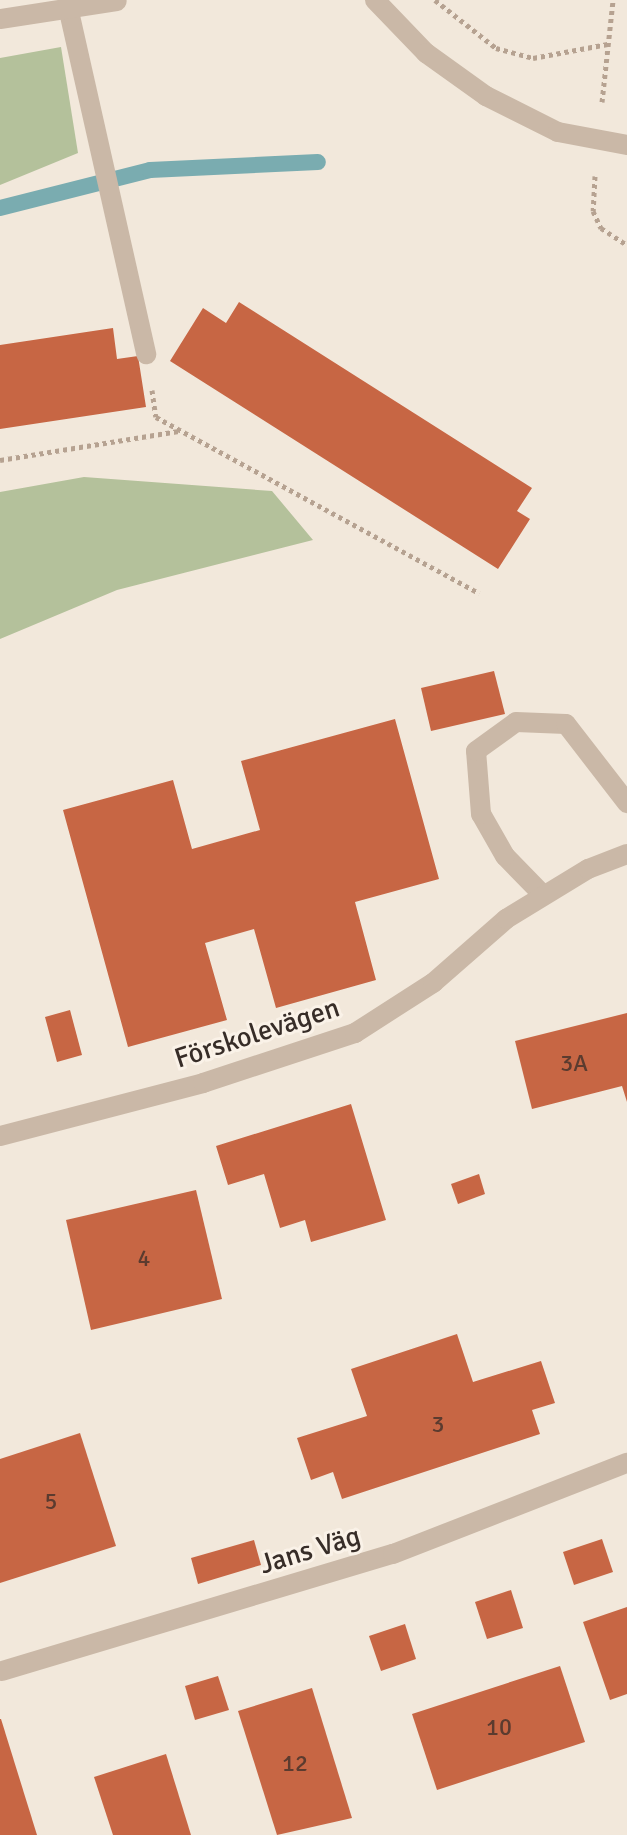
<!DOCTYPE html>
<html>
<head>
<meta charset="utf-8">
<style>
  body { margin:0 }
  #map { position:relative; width:627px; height:1835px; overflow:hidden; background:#f2e8db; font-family:Signika,sans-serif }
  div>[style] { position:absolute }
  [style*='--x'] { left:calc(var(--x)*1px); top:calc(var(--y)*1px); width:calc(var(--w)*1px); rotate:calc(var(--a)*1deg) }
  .green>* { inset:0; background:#b4c19b }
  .stream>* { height:16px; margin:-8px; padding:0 8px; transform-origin:8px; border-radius:8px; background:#7aacb0 }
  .building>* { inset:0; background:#c76644 }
  .path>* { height:5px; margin-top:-2.5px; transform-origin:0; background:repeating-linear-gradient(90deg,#b6a291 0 4px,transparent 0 8px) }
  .lane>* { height:20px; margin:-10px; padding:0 10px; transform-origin:10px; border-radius:10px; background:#cab8a7 }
  .street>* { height:20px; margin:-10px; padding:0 10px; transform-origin:10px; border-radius:10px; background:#cab8a7 }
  span { translate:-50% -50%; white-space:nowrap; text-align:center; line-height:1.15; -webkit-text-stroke:6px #faf2e8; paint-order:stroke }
  .number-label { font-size:24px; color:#5b3b2f }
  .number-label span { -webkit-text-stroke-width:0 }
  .street-label { font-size:28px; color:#372d28 }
</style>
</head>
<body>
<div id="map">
  <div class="green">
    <i style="clip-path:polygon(61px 47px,78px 153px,0 185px,0 58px)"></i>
    <i style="clip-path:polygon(84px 477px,272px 491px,313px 540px,117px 590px,0 639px,0 492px)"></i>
  </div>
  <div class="stream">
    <i style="--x:0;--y:208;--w:155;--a:-14.2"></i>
    <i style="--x:150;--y:170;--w:168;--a:-2.7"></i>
  </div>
  <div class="building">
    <i style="clip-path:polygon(239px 302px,532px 488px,517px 511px,530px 519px,498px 569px,170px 361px,203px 308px,226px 323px)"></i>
    <i style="clip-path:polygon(113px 328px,117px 359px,138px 356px,146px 407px,0 429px,0 345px)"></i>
    <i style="clip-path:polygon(494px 671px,505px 714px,431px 731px,421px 688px)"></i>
    <i style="clip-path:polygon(395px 719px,439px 879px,355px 902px,376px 980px,276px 1008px,254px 929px,205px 943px,227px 1020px,128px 1047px,63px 810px,173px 780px,192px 849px,260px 830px,241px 761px)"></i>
    <i style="clip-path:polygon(70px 1010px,82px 1055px,57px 1062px,45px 1017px)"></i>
    <i style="clip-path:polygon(627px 1013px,627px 1102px,622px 1086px,532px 1109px,515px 1041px)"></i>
    <i style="clip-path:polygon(351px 1104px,386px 1220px,311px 1242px,305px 1220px,280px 1228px,264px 1174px,228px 1185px,216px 1146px)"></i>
    <i style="clip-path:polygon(479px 1174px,485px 1194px,458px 1204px,451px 1184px)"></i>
    <i style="clip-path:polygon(196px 1190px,222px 1299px,91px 1330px,66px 1220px)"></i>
    <i style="clip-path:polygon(457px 1334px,473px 1382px,541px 1361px,555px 1403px,532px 1410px,540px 1434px,342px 1499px,333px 1472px,311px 1480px,297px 1438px,367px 1416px,351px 1369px)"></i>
    <i style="clip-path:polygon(80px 1433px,116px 1546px,0 1583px,0 1459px)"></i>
    <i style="clip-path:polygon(602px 1539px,613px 1572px,574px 1585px,563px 1552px)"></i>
    <i style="clip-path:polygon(254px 1540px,261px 1565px,198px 1584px,191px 1558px)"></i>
    <i style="clip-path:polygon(511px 1590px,523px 1628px,487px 1639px,475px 1602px)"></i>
    <i style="clip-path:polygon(627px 1607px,627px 1694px,610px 1700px,583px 1622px)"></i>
    <i style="clip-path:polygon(405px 1624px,416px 1659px,381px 1671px,369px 1636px)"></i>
    <i style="clip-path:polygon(560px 1666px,585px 1742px,437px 1790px,412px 1714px)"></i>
    <i style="clip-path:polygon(218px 1676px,229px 1710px,195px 1720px,185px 1686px)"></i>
    <i style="clip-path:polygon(312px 1688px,352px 1818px,277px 1835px,238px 1711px)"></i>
    <i style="clip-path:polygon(0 1719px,1px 1719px,37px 1835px,0 1835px)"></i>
    <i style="clip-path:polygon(166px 1754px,191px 1835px,113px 1835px,94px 1777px)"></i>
  </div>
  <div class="path">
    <i style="--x:435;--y:0;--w:78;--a:38.2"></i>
    <i style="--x:496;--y:48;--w:38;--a:15"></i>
    <i style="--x:533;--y:58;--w:76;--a:-10.6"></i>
    <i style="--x:602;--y:102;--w:103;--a:-83.8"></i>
    <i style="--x:595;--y:176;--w:35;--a:93"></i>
    <i style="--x:593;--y:211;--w:19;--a:65"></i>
    <i style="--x:601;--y:228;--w:31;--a:33"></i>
    <i style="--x:152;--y:390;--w:27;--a:82"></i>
    <i style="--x:156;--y:417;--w:368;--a:28.6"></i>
    <i style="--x:0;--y:460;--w:181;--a:-9.2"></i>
  </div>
  <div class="lane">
    <i style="--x:68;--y:7;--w:356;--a:77.3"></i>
    <i style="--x:543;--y:895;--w:54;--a:-134.3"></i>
    <i style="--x:505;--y:856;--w:48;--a:-119.7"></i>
    <i style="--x:481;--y:814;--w:63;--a:-94.5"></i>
    <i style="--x:476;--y:751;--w:49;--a:-35.9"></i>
    <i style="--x:516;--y:722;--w:50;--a:2.3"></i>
    <i style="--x:566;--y:724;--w:100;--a:52.3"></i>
  </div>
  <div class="street">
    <i style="--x:375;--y:0;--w:74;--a:46.1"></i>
    <i style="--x:426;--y:53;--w:74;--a:35.6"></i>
    <i style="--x:486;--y:96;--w:80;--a:26.6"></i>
    <i style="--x:558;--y:132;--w:70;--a:10.7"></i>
    <i style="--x:0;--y:19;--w:118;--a:-8.7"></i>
    <i style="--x:0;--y:1136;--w:210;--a:-14.6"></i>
    <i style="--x:203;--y:1083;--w:160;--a:-18.2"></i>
    <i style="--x:355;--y:1033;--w:93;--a:-32.7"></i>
    <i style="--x:433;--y:983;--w:97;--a:-41.2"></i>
    <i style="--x:506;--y:919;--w:96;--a:-31.4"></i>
    <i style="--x:588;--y:869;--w:42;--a:-21"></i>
    <i style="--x:2;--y:1671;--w:408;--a:-16.7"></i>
    <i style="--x:393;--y:1554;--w:251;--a:-21.3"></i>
  </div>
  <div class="number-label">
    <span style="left:574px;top:1064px">3A</span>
    <span style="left:144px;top:1259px">4</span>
    <span style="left:438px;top:1425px">3</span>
    <span style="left:51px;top:1502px">5</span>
    <span style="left:499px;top:1728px">10</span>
    <span style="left:295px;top:1764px">12</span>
  </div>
  <div class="street-label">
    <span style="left:257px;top:1033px;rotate:-18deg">Förskolevägen</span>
    <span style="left:310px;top:1550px;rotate:-17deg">Jans Väg</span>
  </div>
</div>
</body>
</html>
